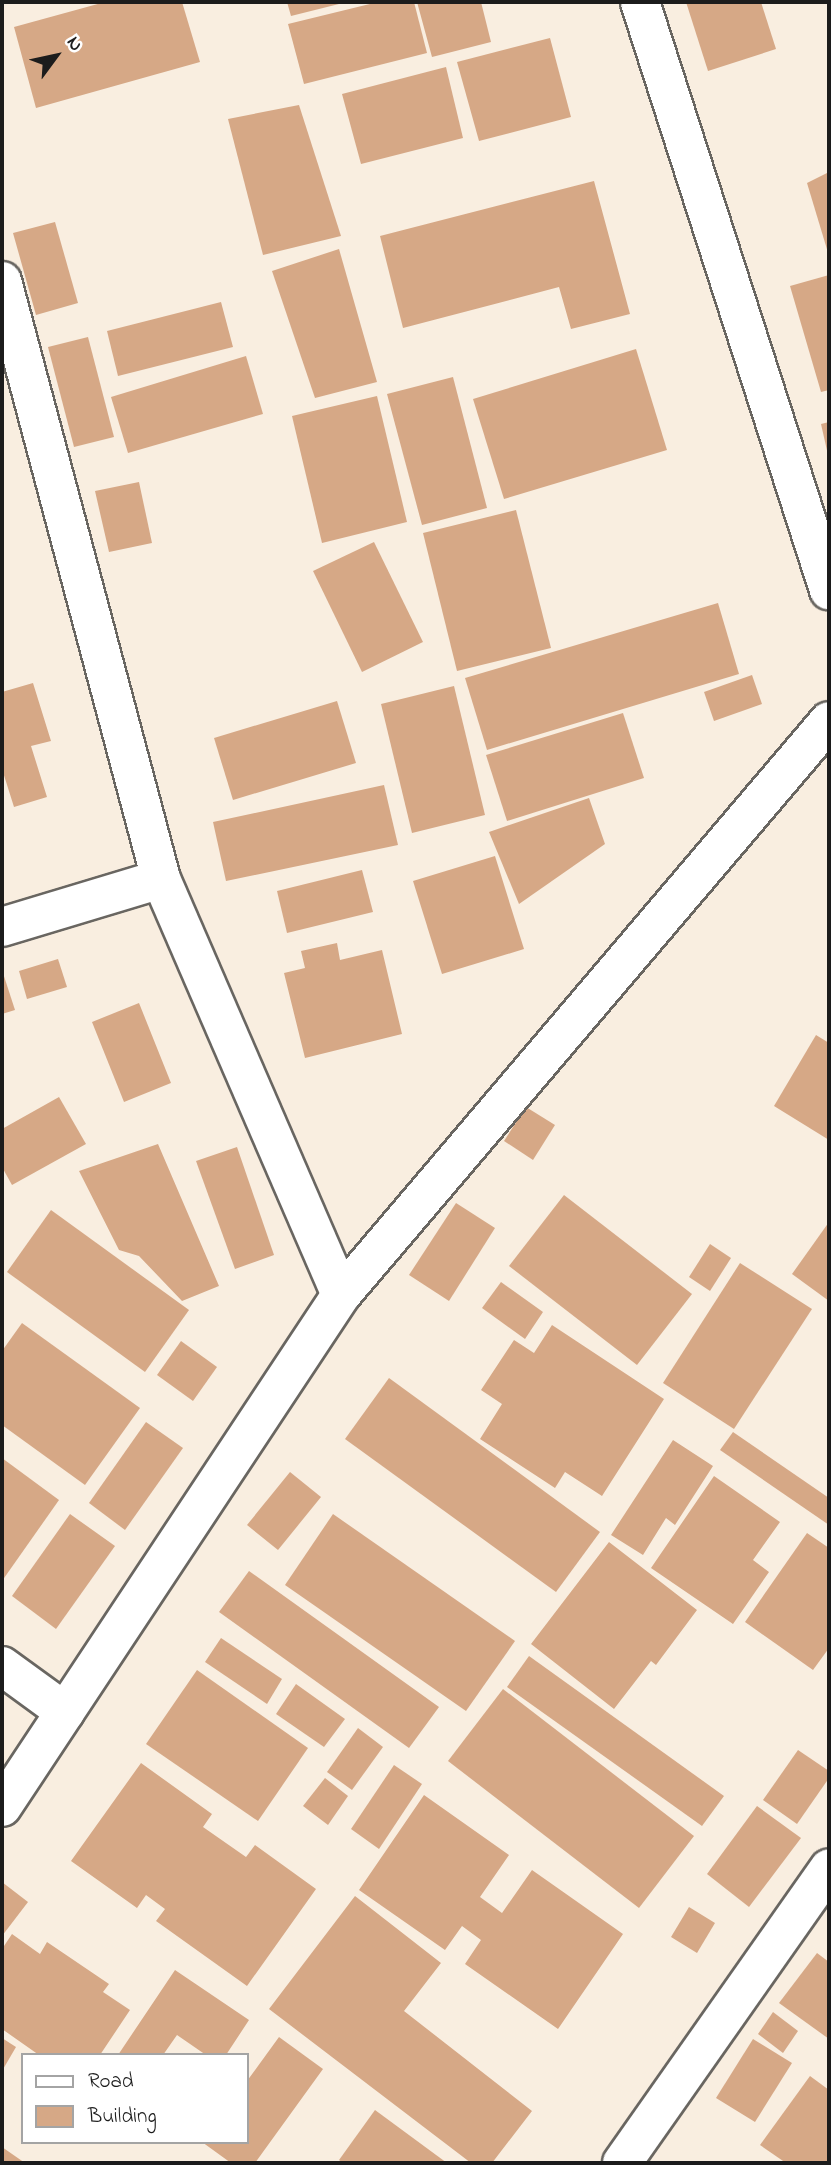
<!DOCTYPE html>
<html>
<head>
<meta charset="utf-8">
<style>
  body { margin:0 }
  #map { position:relative; width:831px; height:2165px; overflow:hidden; background:#f9eee0; font-family:"Indie Flower",sans-serif }
  div>[style] { position:absolute }
  [style*='--x'] { left:calc(var(--x)*1px); top:calc(var(--y)*1px); width:calc(var(--w)*1px); rotate:calc(var(--a)*1deg) }
  .building>* { inset:0; background:#d6a886 }
  .roads { filter:drop-shadow(2px 0 #696661) drop-shadow(-2px 0 #696661) drop-shadow(0 2px #696661) drop-shadow(0 -2px #696661) }
  .minor>* { height:38px; margin:-19px; padding:0 19px; transform-origin:19px; border-radius:19px; background:#fff }
  span { translate:-50% -50%; white-space:nowrap; text-align:center; line-height:1.15; -webkit-text-stroke:5px #fff; paint-order:stroke }
  .frame { position:absolute; inset:0; border:4px solid #1c1c1c; pointer-events:none }
  .legend { position:absolute; left:21px; top:2053px; width:228px; height:91px; box-sizing:border-box; background:#fff; border:2px solid #a4a4a4; margin:0; padding:9px 12px; list-style:none; font-size:21px; color:#1c1c1c }
  .legend li { display:flex; align-items:center; gap:14px; height:35px }
  .legend b { width:35px; border:2px solid #a4a4a4 }
  .north { position:absolute; left:21px; top:21px; width:70px; height:70px; -webkit-text-stroke:5px #fff; paint-order:stroke; rotate:57deg; font-size:19px; font-weight:700; line-height:28px; text-align:center; color:#1c1c1c }
  .north::after { content:''; display:block; margin:auto; width:24px; height:32px; background:#1c1c1c; clip-path:polygon(50% 0,100% 100%,50% 72%,0 100%) }
</style>
</head>
<body>
<div id="map">
  <div class="building">
    <i style="clip-path:polygon(105px 2px,182px 2px,200px 62px,36px 108px,14px 27px)"></i>
    <i style="clip-path:polygon(287px 2px,343px 2px,343px 3px,291px 16px)"></i>
    <i style="clip-path:polygon(378px 2px,414px 2px,427px 53px,304px 84px,288px 24px)"></i>
    <i style="clip-path:polygon(417px 2px,481px 2px,491px 42px,432px 57px)"></i>
    <i style="clip-path:polygon(686px 2px,761px 2px,776px 49px,708px 71px)"></i>
    <i style="clip-path:polygon(550px 38px,571px 117px,479px 141px,457px 62px)"></i>
    <i style="clip-path:polygon(446px 67px,463px 138px,361px 164px,342px 94px)"></i>
    <i style="clip-path:polygon(299px 105px,341px 236px,263px 255px,228px 119px)"></i>
    <i style="clip-path:polygon(829px 172px,829px 256px,807px 183px)"></i>
    <i style="clip-path:polygon(594px 181px,630px 314px,571px 329px,559px 287px,403px 328px,380px 236px)"></i>
    <i style="clip-path:polygon(55px 222px,78px 303px,36px 315px,13px 233px)"></i>
    <i style="clip-path:polygon(339px 249px,377px 382px,315px 398px,272px 271px)"></i>
    <i style="clip-path:polygon(829px 275px,829px 390px,821px 392px,790px 286px)"></i>
    <i style="clip-path:polygon(221px 302px,233px 347px,118px 376px,107px 331px)"></i>
    <i style="clip-path:polygon(88px 337px,114px 437px,74px 447px,48px 347px)"></i>
    <i style="clip-path:polygon(636px 349px,667px 450px,504px 499px,473px 399px)"></i>
    <i style="clip-path:polygon(246px 356px,263px 414px,128px 453px,111px 397px)"></i>
    <i style="clip-path:polygon(453px 377px,487px 508px,422px 525px,387px 394px)"></i>
    <i style="clip-path:polygon(377px 396px,407px 522px,322px 543px,292px 416px)"></i>
    <i style="clip-path:polygon(829px 422px,829px 454px,828px 455px,821px 424px)"></i>
    <i style="clip-path:polygon(139px 482px,152px 543px,109px 552px,95px 491px)"></i>
    <i style="clip-path:polygon(516px 510px,551px 648px,457px 671px,423px 533px)"></i>
    <i style="clip-path:polygon(374px 542px,423px 642px,362px 672px,313px 571px)"></i>
    <i style="clip-path:polygon(718px 603px,739px 674px,487px 750px,465px 678px)"></i>
    <i style="clip-path:polygon(752px 675px,762px 704px,714px 721px,704px 692px)"></i>
    <i style="clip-path:polygon(33px 683px,51px 741px,31px 746px,47px 797px,14px 807px,2px 769px,2px 692px)"></i>
    <i style="clip-path:polygon(454px 686px,485px 815px,412px 833px,381px 704px)"></i>
    <i style="clip-path:polygon(337px 701px,356px 763px,233px 800px,214px 738px)"></i>
    <i style="clip-path:polygon(623px 713px,644px 778px,507px 821px,486px 755px)"></i>
    <i style="clip-path:polygon(384px 785px,398px 845px,226px 881px,213px 822px)"></i>
    <i style="clip-path:polygon(589px 798px,605px 844px,519px 904px,489px 832px)"></i>
    <i style="clip-path:polygon(495px 856px,524px 949px,442px 974px,413px 881px)"></i>
    <i style="clip-path:polygon(362px 870px,373px 912px,287px 933px,277px 891px)"></i>
    <i style="clip-path:polygon(337px 943px,340px 960px,382px 950px,402px 1034px,305px 1058px,284px 973px,305px 968px,301px 951px)"></i>
    <i style="clip-path:polygon(58px 959px,67px 987px,27px 999px,19px 971px)"></i>
    <i style="clip-path:polygon(2px 970px,15px 1010px,2px 1014px)"></i>
    <i style="clip-path:polygon(139px 1003px,171px 1083px,124px 1102px,92px 1022px)"></i>
    <i style="clip-path:polygon(816px 1035px,829px 1043px,829px 1140px,774px 1106px)"></i>
    <i style="clip-path:polygon(59px 1097px,86px 1144px,12px 1185px,2px 1167px,2px 1129px)"></i>
    <i style="clip-path:polygon(526px 1107px,555px 1125px,533px 1160px,504px 1141px)"></i>
    <i style="clip-path:polygon(158px 1144px,219px 1286px,182px 1301px,139px 1256px,119px 1250px,79px 1171px)"></i>
    <i style="clip-path:polygon(237px 1147px,274px 1255px,235px 1269px,196px 1161px)"></i>
    <i style="clip-path:polygon(564px 1195px,692px 1294px,637px 1365px,509px 1266px)"></i>
    <i style="clip-path:polygon(456px 1203px,495px 1228px,449px 1301px,409px 1275px)"></i>
    <i style="clip-path:polygon(51px 1210px,189px 1310px,145px 1372px,7px 1272px)"></i>
    <i style="clip-path:polygon(829px 1222px,829px 1301px,792px 1274px)"></i>
    <i style="clip-path:polygon(710px 1244px,731px 1258px,710px 1291px,689px 1277px)"></i>
    <i style="clip-path:polygon(740px 1263px,812px 1309px,734px 1429px,663px 1383px)"></i>
    <i style="clip-path:polygon(501px 1282px,543px 1312px,525px 1339px,482px 1308px)"></i>
    <i style="clip-path:polygon(22px 1323px,140px 1408px,85px 1485px,2px 1425px,2px 1351px)"></i>
    <i style="clip-path:polygon(552px 1325px,664px 1399px,602px 1496px,565px 1472px,555px 1488px,480px 1439px,502px 1404px,481px 1390px,514px 1340px,534px 1353px)"></i>
    <i style="clip-path:polygon(181px 1341px,217px 1367px,193px 1401px,157px 1375px)"></i>
    <i style="clip-path:polygon(389px 1378px,600px 1532px,556px 1592px,345px 1439px)"></i>
    <i style="clip-path:polygon(146px 1422px,183px 1448px,125px 1530px,89px 1503px)"></i>
    <i style="clip-path:polygon(733px 1432px,829px 1498px,829px 1525px,720px 1450px)"></i>
    <i style="clip-path:polygon(673px 1440px,713px 1466px,675px 1525px,666px 1518px,643px 1555px,611px 1535px)"></i>
    <i style="clip-path:polygon(2px 1458px,59px 1500px,2px 1581px)"></i>
    <i style="clip-path:polygon(290px 1472px,321px 1497px,278px 1550px,247px 1525px)"></i>
    <i style="clip-path:polygon(714px 1476px,780px 1522px,753px 1560px,769px 1572px,733px 1624px,651px 1568px)"></i>
    <i style="clip-path:polygon(70px 1514px,115px 1546px,56px 1629px,12px 1596px)"></i>
    <i style="clip-path:polygon(333px 1514px,515px 1641px,466px 1711px,285px 1585px)"></i>
    <i style="clip-path:polygon(807px 1533px,829px 1548px,829px 1648px,813px 1670px,745px 1622px)"></i>
    <i style="clip-path:polygon(609px 1542px,697px 1610px,656px 1665px,651px 1661px,614px 1709px,531px 1644px)"></i>
    <i style="clip-path:polygon(249px 1571px,439px 1707px,409px 1748px,219px 1612px)"></i>
    <i style="clip-path:polygon(221px 1638px,282px 1679px,267px 1704px,205px 1662px)"></i>
    <i style="clip-path:polygon(529px 1656px,724px 1796px,702px 1826px,507px 1687px)"></i>
    <i style="clip-path:polygon(197px 1670px,308px 1748px,258px 1821px,146px 1744px)"></i>
    <i style="clip-path:polygon(296px 1684px,345px 1719px,324px 1747px,276px 1714px)"></i>
    <i style="clip-path:polygon(503px 1689px,694px 1836px,639px 1908px,448px 1761px)"></i>
    <i style="clip-path:polygon(358px 1728px,383px 1747px,352px 1790px,327px 1772px)"></i>
    <i style="clip-path:polygon(798px 1750px,829px 1771px,829px 1778px,797px 1824px,763px 1800px)"></i>
    <i style="clip-path:polygon(141px 1763px,212px 1814px,203px 1827px,246px 1857px,255px 1845px,316px 1889px,247px 1986px,156px 1921px,165px 1909px,146px 1895px,137px 1908px,71px 1861px)"></i>
    <i style="clip-path:polygon(394px 1765px,422px 1784px,379px 1849px,351px 1829px)"></i>
    <i style="clip-path:polygon(325px 1778px,348px 1796px,328px 1825px,303px 1806px)"></i>
    <i style="clip-path:polygon(424px 1795px,509px 1855px,480px 1897px,502px 1913px,532px 1870px,623px 1934px,558px 2029px,465px 1964px,481px 1940px,462px 1926px,445px 1950px,359px 1890px)"></i>
    <i style="clip-path:polygon(757px 1806px,801px 1838px,749px 1907px,707px 1874px)"></i>
    <i style="clip-path:polygon(2px 1882px,28px 1902px,2px 1936px)"></i>
    <i style="clip-path:polygon(355px 1896px,441px 1963px,404px 2011px,532px 2111px,492px 2163px,471px 2163px,269px 2009px)"></i>
    <i style="clip-path:polygon(689px 1907px,715px 1923px,697px 1953px,671px 1937px)"></i>
    <i style="clip-path:polygon(12px 1934px,40px 1954px,47px 1942px,109px 1984px,103px 1992px,130px 2010px,100px 2055px,39px 2055px,2px 2029px,2px 1949px)"></i>
    <i style="clip-path:polygon(817px 1953px,829px 1962px,829px 2039px,779px 2003px)"></i>
    <i style="clip-path:polygon(175px 1970px,249px 2020px,226px 2055px,206px 2055px,177px 2035px,163px 2055px,118px 2055px)"></i>
    <i style="clip-path:polygon(773px 2012px,798px 2031px,783px 2053px,758px 2034px)"></i>
    <i style="clip-path:polygon(279px 2037px,323px 2069px,255px 2163px,231px 2163px,202px 2142px,247px 2142px,247px 2081px)"></i>
    <i style="clip-path:polygon(2px 2038px,16px 2047px,2px 2071px)"></i>
    <i style="clip-path:polygon(753px 2039px,792px 2063px,755px 2122px,716px 2098px)"></i>
    <i style="clip-path:polygon(810px 2076px,829px 2090px,829px 2163px,786px 2163px,760px 2145px)"></i>
    <i style="clip-path:polygon(375px 2110px,447px 2163px,343px 2163px,339px 2160px)"></i>
    <i style="clip-path:polygon(2px 2147px,25px 2163px,2px 2163px)"></i>
  </div>
  <div class="roads">
    <div class="minor">
      <i style="--x:640;--y:2;--w:618;--a:72.18"></i>
      <i style="--x:2;--y:281;--w:619;--a:75.11"></i>
      <i style="--x:161;--y:879;--w:453;--a:66.6"></i>
      <i style="--x:2;--y:927;--w:166;--a:-16.8"></i>
      <i style="--x:2;--y:1666;--w:78;--a:36.1"></i>
      <i style="--x:2;--y:1807;--w:614;--a:-56.49"></i>
      <i style="--x:341;--y:1295;--w:753;--a:-49.63"></i>
      <i style="--x:622;--y:2163;--w:360;--a:-54.9"></i>
    </div>
  </div>
  <div class="frame"></div>
  <ul class="legend">
  <li><b style="height:9px;background:#fff"></b>Road</li>
  <li><b style="height:19px;background:#d6a886"></b>Building</li>
  </ul>
  <div class="north">N</div>
</div>
</body>
</html>
